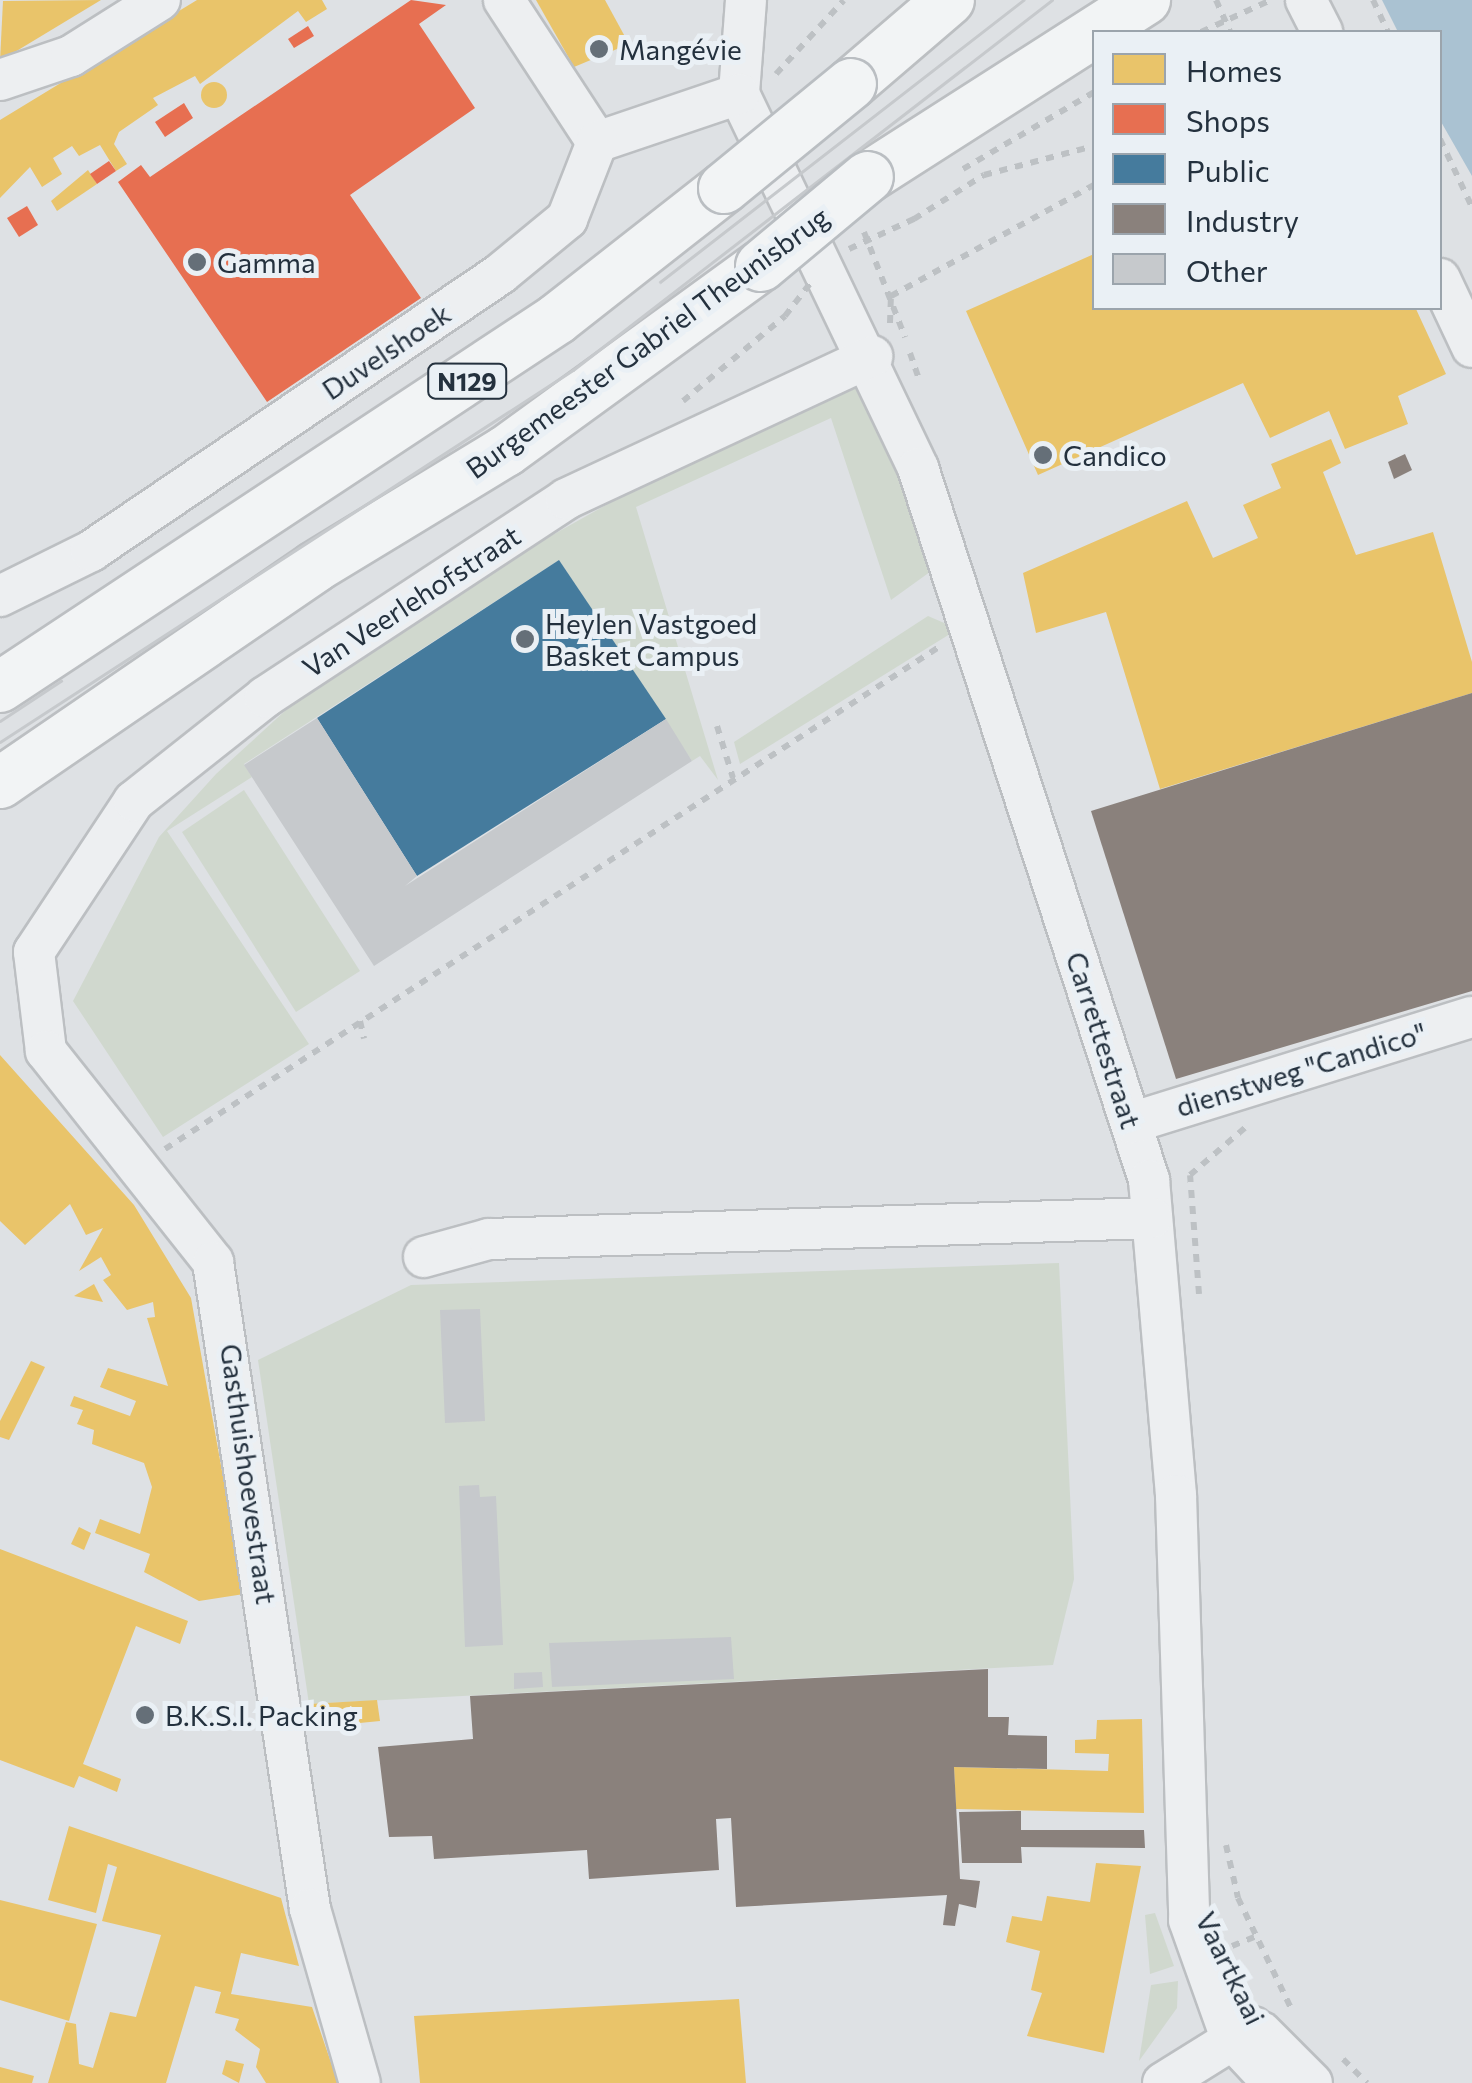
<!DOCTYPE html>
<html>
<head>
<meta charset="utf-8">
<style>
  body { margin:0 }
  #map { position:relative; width:1472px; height:2083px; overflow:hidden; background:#dee1e4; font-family:Commissioner,sans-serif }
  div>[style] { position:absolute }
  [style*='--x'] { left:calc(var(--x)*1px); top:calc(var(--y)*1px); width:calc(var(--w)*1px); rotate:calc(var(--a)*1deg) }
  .green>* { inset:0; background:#d0d8ce }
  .water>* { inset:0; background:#aac2d2 }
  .homes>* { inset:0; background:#e9c46a }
  .round { border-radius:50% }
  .shops>* { inset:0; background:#e76f51 }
  .public>* { inset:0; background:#457b9d }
  .industry>* { inset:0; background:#8a817c }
  .building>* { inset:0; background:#c6c9cc }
  .path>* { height:6px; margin-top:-3px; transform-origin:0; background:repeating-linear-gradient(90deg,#bdc1c4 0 8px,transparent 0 16px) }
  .roads { filter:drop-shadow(2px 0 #bcbfc2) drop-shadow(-2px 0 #bcbfc2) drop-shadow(0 2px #bcbfc2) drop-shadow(0 -2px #bcbfc2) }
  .minor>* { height:40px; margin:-20px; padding:0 20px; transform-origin:20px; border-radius:20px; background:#edeff1 }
  .major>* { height:50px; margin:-25px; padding:0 25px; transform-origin:25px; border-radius:25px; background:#f2f4f5 }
  .tram>* { height:2.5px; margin:-1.25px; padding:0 1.25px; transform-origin:1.25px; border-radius:1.25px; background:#c6c9cc }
  .path-bridge>* { height:6px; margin-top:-3px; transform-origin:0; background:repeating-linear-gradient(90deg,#bdc1c4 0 8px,transparent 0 16px) }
  .bridges { filter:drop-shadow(2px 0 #babec2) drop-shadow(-2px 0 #babec2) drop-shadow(0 2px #babec2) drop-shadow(0 -2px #babec2) }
  .major-bridge>* { height:50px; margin:-25px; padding:0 25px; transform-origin:25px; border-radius:25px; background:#f2f4f5 }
  .dots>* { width:28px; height:28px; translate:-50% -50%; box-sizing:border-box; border:5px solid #eaf0f5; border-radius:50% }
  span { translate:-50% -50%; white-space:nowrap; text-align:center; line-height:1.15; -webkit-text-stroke:10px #eaf0f5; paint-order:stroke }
  .shield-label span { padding:2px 8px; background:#eaf0f5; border:2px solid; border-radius:8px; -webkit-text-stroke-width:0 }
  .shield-label { font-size:25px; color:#24313e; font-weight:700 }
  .poi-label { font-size:28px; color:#24313e }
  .left { translate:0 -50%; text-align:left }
  .street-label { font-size:28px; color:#24313e }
  .legend { position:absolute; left:1092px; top:30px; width:350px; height:280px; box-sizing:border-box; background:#eaf0f5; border:2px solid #9ba4ac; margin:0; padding:12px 18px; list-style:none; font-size:30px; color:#24313e }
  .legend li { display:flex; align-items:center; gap:20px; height:50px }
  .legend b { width:50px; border:2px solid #9ba4ac }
</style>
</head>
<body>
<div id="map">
  <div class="green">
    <i style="clip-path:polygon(859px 387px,941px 564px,891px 600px,831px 418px,636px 507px,718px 780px,700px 756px,692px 761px,559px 560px,244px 764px,252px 777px,167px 831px,309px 1044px,163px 1137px,73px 1001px,159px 837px,216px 774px,345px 656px,451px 592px,647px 482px)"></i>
    <i style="clip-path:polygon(928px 616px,958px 629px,740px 764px,734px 742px)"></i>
    <i style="clip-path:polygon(244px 790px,360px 971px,296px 1012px,182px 832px)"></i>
    <i style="clip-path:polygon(1059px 1263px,1074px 1579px,1053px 1665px,309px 1704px,258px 1360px,411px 1285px)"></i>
    <i style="clip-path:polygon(1155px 1913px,1174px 1966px,1150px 1974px,1145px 1915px)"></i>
    <i style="clip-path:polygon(1178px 1981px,1177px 2008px,1139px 2061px,1151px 1985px)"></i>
  </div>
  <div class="water">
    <i style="clip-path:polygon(1382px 0,1472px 0,1472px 176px,1440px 120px,1440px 32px,1398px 32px)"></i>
  </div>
  <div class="homes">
    <i style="clip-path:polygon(101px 0,0 61px,3px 1px)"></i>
    <i style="clip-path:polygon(197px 0,322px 0,327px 9px,306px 22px,298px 11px,200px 84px,195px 76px,153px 98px,158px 105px,119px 132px,114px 144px,127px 164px,116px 171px,100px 145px,79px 156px,72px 146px,53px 158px,62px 174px,42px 187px,30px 167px,0 198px,0 120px)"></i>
    <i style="clip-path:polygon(536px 0,605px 0,629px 44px,574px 67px)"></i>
    <i class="round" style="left:201px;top:82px;width:26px;height:26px"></i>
    <i style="clip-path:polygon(88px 170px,97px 184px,57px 211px,51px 201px)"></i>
    <i style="clip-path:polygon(1094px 254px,1094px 308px,1416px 309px,1446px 374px,1398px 396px,1408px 424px,1345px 449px,1329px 411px,1270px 438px,1243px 383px,1038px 475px,966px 311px)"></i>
    <i style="clip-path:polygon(1331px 439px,1341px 463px,1323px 472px,1356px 555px,1433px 532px,1472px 662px,1472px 693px,1160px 789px,1106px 612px,1036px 633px,1023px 573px,1187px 501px,1213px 558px,1258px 538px,1243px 505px,1281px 488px,1271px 464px)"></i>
    <i style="clip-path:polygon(0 1055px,134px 1205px,191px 1298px,244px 1594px,199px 1601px,144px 1572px,150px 1554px,95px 1533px,100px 1519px,140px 1534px,152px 1487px,144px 1463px,92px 1444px,94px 1430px,77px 1424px,83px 1410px,70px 1406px,74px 1396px,130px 1416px,136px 1401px,100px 1387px,108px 1368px,168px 1386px,147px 1318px,155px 1317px,153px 1302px,127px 1310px,103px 1280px,111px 1275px,101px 1257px,79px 1271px,103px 1228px,86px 1235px,70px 1204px,25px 1245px,0 1221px)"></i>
    <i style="clip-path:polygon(94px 1284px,103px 1302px,74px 1296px)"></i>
    <i style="clip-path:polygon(31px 1361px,45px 1367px,9px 1440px,0 1437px,0 1421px)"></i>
    <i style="clip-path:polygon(79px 1527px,91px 1533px,84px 1550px,71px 1544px)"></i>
    <i style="clip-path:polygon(0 1549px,188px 1621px,180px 1644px,136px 1626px,83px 1764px,121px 1779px,117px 1792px,79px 1776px,74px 1788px,0 1760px)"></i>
    <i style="clip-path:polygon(377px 1700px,380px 1721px,309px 1728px,309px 1704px)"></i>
    <i style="clip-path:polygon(1142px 1719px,1144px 1813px,956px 1809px,954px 1767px,1108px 1771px,1109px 1754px,1075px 1753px,1075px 1740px,1096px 1739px,1097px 1720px)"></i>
    <i style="clip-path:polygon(69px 1826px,281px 1898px,299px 1966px,241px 1953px,231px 1994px,312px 2007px,338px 2083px,266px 2083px,256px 2067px,260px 2049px,235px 2030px,239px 2019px,215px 2013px,221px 1992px,195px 1986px,166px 2083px,48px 2083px,66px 2022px,76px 2024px,79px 2064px,93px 2068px,110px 2012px,136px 2017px,161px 1935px,102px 1921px,117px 1867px,108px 1864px,96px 1913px,48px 1900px)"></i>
    <i style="clip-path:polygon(1096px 1863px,1141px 1866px,1104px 2053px,1027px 2036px,1042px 1993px,1031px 1990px,1040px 1951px,1006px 1942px,1012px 1916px,1042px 1921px,1047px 1896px,1090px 1902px)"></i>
    <i style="clip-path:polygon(0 1900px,97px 1924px,69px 2021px,0 2000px)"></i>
    <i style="clip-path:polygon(739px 1999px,746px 2083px,420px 2083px,414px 2016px)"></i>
    <i style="clip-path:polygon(226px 2060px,244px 2064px,239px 2083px,222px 2074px)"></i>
    <i style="clip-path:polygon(0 2067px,34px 2076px,32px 2083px,0 2083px)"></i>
  </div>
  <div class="shops">
    <i style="clip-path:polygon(411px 0,446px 5px,419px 24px,475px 108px,350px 195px,421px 298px,267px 402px,118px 182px,141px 165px,150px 177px)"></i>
    <i style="clip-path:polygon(308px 26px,314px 36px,294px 48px,288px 39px)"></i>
    <i style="clip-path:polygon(184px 103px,193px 118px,165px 137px,155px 122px)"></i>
    <i style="clip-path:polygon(109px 161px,116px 171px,97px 184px,90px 174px)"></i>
    <i style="clip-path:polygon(27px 206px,38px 225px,19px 237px,7px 218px)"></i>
  </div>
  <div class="public">
    <i style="clip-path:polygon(559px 560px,666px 719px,417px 876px,317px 718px)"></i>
  </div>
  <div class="industry">
    <i style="clip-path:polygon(1405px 454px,1412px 470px,1394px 479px,1388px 462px)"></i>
    <i style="clip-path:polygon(1472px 693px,1472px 991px,1176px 1079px,1091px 811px)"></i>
    <i style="clip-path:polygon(988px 1669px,988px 1717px,1009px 1717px,1008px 1735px,1047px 1736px,1047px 1769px,954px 1767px,960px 1879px,980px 1881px,976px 1908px,959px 1904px,955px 1926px,943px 1925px,947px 1895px,736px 1907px,731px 1818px,716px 1819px,719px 1870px,589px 1879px,587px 1850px,434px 1859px,432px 1836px,389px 1837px,378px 1747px,473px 1739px,470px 1696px)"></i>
    <i style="clip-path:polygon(1021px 1811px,1021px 1830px,1144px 1830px,1145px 1848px,1021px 1847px,1022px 1863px,962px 1863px,959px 1812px)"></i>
  </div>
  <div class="building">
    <i style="clip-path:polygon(317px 718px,417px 876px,405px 886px,666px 719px,692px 761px,374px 966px,244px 765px)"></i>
    <i style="clip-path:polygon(480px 1309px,485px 1421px,445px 1423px,440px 1310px)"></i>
    <i style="clip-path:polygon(479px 1485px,480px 1497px,496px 1496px,503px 1645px,465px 1647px,459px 1486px)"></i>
    <i style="clip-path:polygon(731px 1637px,734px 1679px,552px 1687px,549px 1643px)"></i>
    <i style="clip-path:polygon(542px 1672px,543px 1687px,514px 1689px,514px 1673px)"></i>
  </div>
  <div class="path">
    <i style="--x:1216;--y:0;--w:35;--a:66"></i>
    <i style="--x:1373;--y:0;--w:35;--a:65"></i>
    <i style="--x:776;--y:74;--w:100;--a:-47.4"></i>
    <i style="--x:1440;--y:139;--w:75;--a:64.8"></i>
    <i style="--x:963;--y:169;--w:152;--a:-30.4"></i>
    <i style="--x:914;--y:219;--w:83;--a:-32.2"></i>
    <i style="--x:984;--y:175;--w:114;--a:-14.8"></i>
    <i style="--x:864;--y:232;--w:113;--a:68.7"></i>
    <i style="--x:890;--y:323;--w:27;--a:-88"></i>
    <i style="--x:891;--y:296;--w:231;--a:-28.7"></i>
    <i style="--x:910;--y:353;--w:28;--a:71"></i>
    <i style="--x:683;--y:401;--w:133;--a:-39.8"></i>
    <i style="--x:717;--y:726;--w:54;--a:72.9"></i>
    <i style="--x:360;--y:1021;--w:18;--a:77"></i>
    <i style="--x:165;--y:1149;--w:923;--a:-32.97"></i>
    <i style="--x:1199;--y:1294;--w:119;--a:-94.3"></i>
    <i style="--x:1190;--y:1175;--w:74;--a:-40.6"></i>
    <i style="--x:1226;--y:1845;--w:54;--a:77.2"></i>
    <i style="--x:1238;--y:1898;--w:122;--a:64.3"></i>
    <i style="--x:1232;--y:1946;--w:24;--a:-22"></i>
    <i style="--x:1343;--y:2059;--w:34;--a:45"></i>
  </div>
  <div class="roads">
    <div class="minor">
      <i style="--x:504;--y:0;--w:170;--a:56.8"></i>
      <i style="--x:746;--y:0;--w:94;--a:94.3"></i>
      <i style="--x:739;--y:94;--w:415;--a:64.4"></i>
      <i style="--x:918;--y:468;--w:749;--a:72.02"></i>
      <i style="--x:1149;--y:1180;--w:316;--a:85.1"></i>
      <i style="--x:1176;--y:1495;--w:425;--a:88.2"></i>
      <i style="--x:1189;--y:1920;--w:125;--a:70.4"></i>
      <i style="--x:1231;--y:2038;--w:62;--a:47"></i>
      <i style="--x:1306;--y:0;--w:36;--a:63"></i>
      <i style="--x:0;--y:80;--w:75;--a:-18.7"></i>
      <i style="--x:71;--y:56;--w:105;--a:-32.2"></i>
      <i style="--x:597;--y:142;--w:150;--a:-18.7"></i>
      <i style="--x:1440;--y:279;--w:75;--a:64.8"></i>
      <i style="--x:0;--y:596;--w:102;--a:-26.3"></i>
      <i style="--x:91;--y:551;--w:494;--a:-34.1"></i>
      <i style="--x:500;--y:274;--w:87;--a:-39.4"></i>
      <i style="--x:567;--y:219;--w:83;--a:-68.7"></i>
      <i style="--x:34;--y:952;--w:100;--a:83.1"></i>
      <i style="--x:46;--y:1051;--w:269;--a:51.6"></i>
      <i style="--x:213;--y:1262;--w:654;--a:81.47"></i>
      <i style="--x:310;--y:1909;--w:181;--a:74"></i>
      <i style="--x:34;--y:952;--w:181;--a:-56.5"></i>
      <i style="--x:134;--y:801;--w:167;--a:-38.4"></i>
      <i style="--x:265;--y:697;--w:360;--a:-33.3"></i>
      <i style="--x:566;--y:499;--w:338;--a:-25"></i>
      <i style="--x:1131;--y:1123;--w:357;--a:-17.3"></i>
      <i style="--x:424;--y:1257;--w:67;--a:-15.5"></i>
      <i style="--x:489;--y:1239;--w:663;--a:-1.81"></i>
      <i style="--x:1261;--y:2032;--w:72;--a:45"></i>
      <i style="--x:1163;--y:2083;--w:106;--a:-31.9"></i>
    </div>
    <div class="major">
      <i style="--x:851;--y:84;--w:129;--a:-40.6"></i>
      <i style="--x:868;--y:177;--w:329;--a:-32.6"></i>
      <i style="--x:0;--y:687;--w:668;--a:-33.45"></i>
      <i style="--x:557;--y:319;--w:212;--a:-38.1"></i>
      <i style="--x:0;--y:783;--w:382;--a:-34.4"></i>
      <i style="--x:315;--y:567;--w:223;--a:-31.3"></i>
      <i style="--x:506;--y:451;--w:315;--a:-36"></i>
    </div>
  </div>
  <div class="tram">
    <i style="--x:660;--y:282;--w:460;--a:-37.8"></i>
    <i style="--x:0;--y:721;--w:73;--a:-33.3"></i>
    <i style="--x:0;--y:742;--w:683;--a:-32.99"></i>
    <i style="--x:573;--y:370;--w:605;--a:-37.68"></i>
  </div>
  <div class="path-bridge">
    <i style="--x:1201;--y:32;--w:77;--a:-24.6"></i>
    <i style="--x:849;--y:249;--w:72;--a:-24.8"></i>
    <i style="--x:785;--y:316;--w:44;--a:-52.4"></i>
  </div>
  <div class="bridges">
    <div class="major-bridge">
      <i style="--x:724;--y:188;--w:164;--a:-39.3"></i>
      <i style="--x:761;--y:266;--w:139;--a:-39.8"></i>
    </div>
  </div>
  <div class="dots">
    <i style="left:599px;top:49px;background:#656f78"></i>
    <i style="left:197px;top:262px;background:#656f78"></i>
    <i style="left:1043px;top:455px;background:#656f78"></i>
    <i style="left:525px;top:639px;background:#656f78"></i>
    <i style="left:145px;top:1715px;background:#656f78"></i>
  </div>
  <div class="shield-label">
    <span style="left:467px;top:381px">N129</span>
  </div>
  <div class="poi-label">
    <span class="left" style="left:619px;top:49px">Mangévie</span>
    <span class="left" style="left:217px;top:262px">Gamma</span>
    <span class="left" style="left:1063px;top:455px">Candico</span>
    <span class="left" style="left:545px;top:639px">Heylen Vastgoed<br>Basket Campus</span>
    <span class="left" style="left:165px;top:1715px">B.K.S.I. Packing</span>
  </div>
  <div class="street-label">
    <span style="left:647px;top:342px;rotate:-36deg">Burgemeester Gabriel Theunisbrug</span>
    <span style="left:386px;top:351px;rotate:-34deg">Duvelshoek</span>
    <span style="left:411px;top:601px;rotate:-33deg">Van Veerlehofstraat</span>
    <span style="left:1104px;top:1040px;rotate:72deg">Carrettestraat</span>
    <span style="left:1301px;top:1069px;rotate:-17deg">dienstweg "Candico"</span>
    <span style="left:249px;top:1474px;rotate:82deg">Gasthuishoevestraat</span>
    <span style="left:1231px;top:1968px;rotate:64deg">Vaartkaai</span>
  </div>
  <ul class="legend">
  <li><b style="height:28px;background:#e9c46a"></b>Homes</li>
  <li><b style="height:28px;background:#e76f51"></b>Shops</li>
  <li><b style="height:28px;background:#457b9d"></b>Public</li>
  <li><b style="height:28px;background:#8a817c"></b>Industry</li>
  <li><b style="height:28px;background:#c6c9cc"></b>Other</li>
  </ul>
</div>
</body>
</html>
